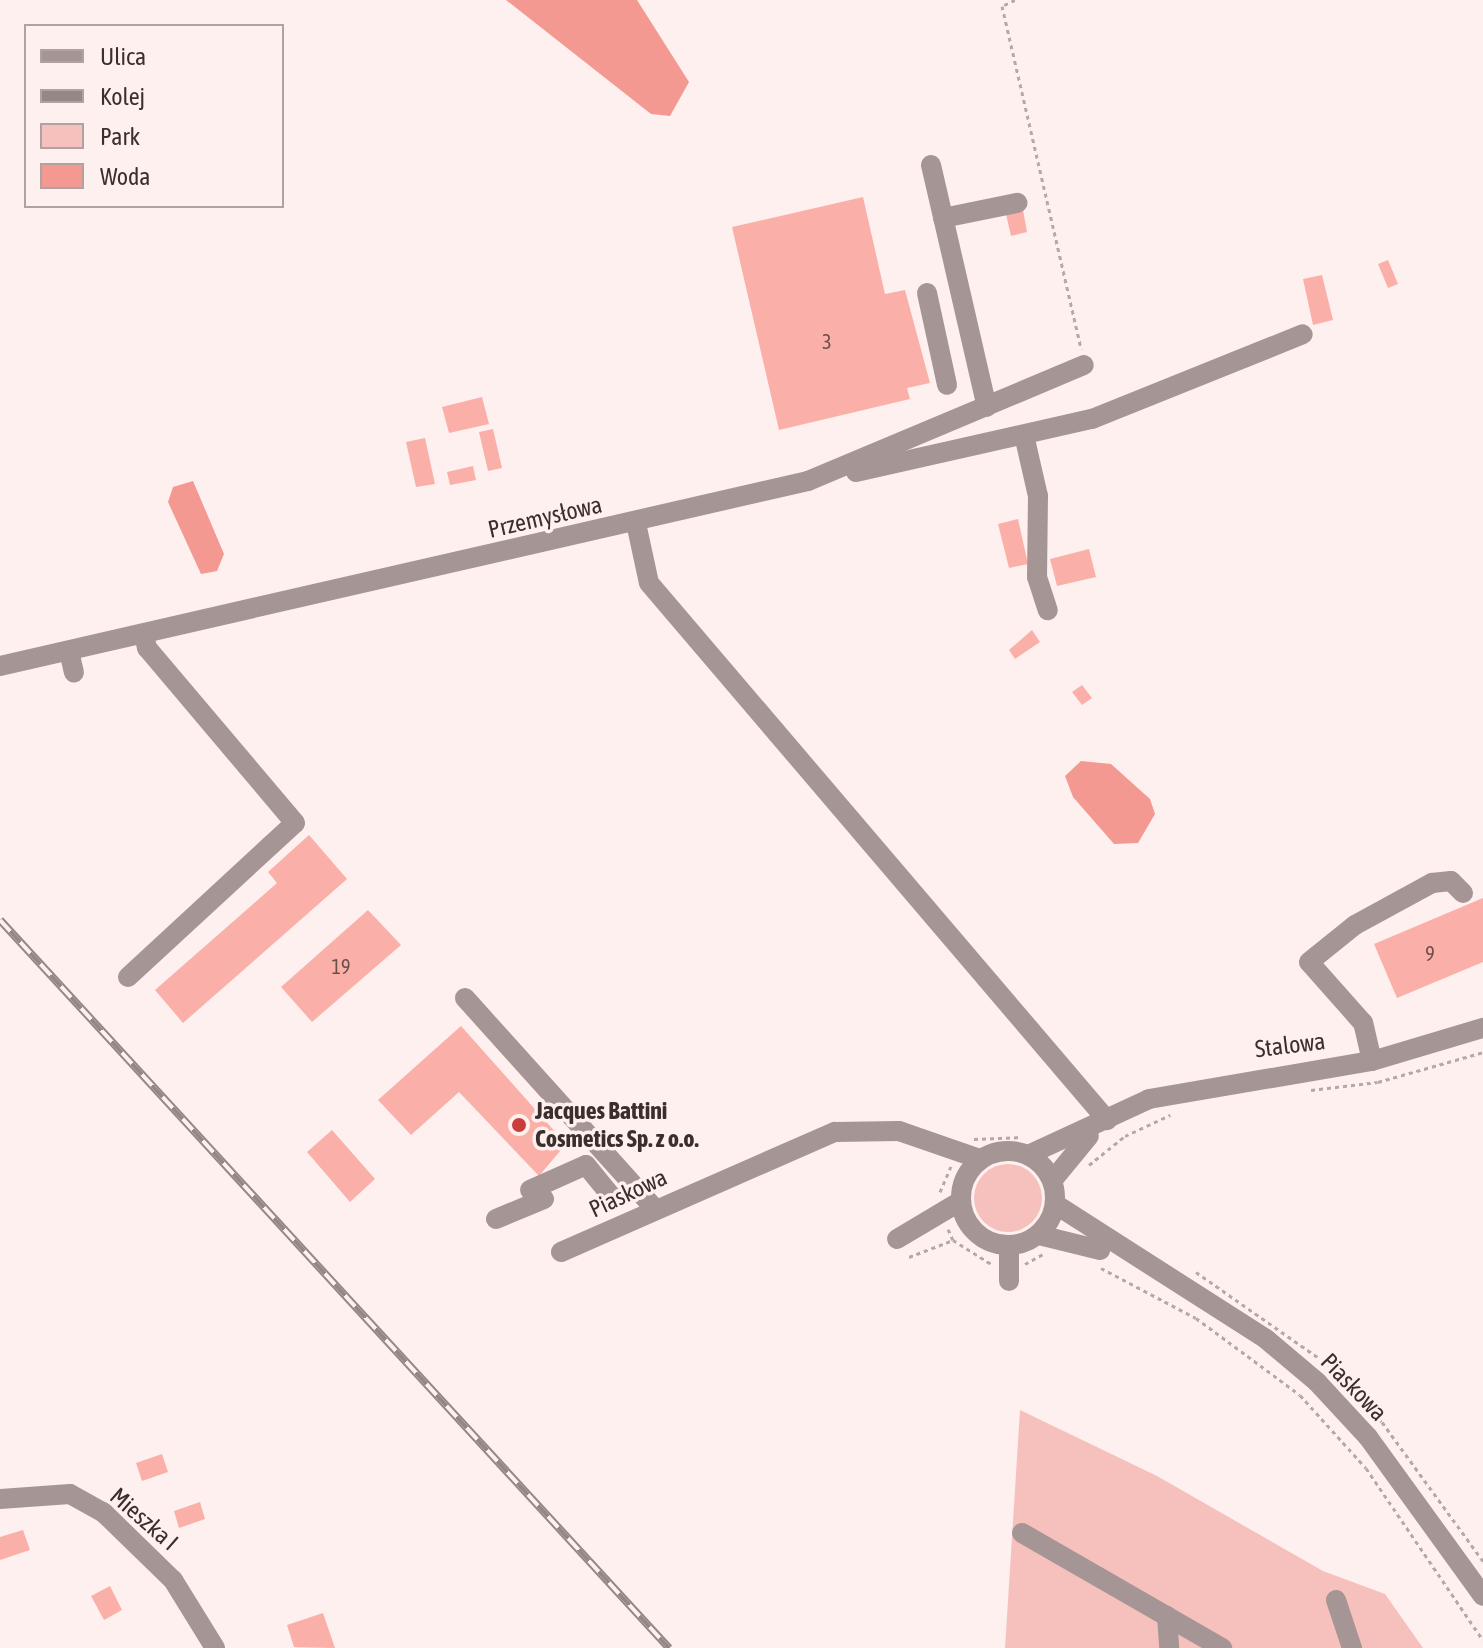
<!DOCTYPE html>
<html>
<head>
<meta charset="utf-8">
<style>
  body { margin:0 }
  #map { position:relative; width:1483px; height:1648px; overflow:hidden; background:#fef0ee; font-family:"Asap Condensed",sans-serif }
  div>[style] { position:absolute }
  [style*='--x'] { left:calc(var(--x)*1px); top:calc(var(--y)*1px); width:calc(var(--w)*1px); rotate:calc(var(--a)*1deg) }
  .green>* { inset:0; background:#f6c1bc }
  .round { border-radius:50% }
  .water>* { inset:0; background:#f49992 }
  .building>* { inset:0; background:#fab0a9 }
  .path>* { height:3px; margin-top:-1.5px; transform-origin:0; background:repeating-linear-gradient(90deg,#b5a8a6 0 4px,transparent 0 8px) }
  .minor>* { height:20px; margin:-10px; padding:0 10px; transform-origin:10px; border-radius:10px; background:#a59695 }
  .minor>.ring { margin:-10px; padding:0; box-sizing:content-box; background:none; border:20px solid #a59695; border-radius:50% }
  .rail>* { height:8px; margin-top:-4px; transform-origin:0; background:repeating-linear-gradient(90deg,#fef0ee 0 15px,#958785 0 30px); box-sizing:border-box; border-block:2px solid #958785 }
  .dots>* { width:22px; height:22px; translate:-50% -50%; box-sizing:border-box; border:4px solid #fef0ee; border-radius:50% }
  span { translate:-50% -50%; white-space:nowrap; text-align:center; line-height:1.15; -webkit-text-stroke:7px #fef0ee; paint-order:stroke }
  .number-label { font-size:20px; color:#6b4e4b }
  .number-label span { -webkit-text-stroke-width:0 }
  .street-label { font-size:24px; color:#3b2e2c }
  .poi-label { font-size:24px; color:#3b2e2c; font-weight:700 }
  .left { translate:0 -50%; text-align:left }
  .legend { position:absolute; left:24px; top:24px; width:260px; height:184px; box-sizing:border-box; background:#fef0ee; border:2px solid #b0a2a0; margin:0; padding:10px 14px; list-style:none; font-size:24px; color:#3b2e2c }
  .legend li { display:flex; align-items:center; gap:16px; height:40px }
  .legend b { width:40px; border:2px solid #b0a2a0 }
</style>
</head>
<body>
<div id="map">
  <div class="green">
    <i class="round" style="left:974px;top:1164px;width:68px;height:68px"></i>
    <i style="clip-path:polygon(1020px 1410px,1157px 1476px,1323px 1571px,1385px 1594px,1423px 1648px,1005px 1648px)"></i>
  </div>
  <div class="water">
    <i style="clip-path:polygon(506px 0,637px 0,689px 82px,670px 116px,651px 114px)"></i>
    <i style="clip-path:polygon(193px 481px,224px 554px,217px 571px,201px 574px,168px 502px,173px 487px)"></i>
    <i style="clip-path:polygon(1081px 761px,1111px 764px,1150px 799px,1155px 814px,1138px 843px,1114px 844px,1073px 797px,1065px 776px)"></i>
  </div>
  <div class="building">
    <i style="clip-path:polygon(863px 197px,885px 294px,905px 290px,930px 383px,907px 388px,910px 399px,779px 430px,732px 227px)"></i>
    <i style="clip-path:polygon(1023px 210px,1027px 232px,1011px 236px,1006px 214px)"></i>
    <i style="clip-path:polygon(1388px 260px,1398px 284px,1388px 288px,1378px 264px)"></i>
    <i style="clip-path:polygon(1322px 275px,1333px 320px,1313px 325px,1303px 279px)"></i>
    <i style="clip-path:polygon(482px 397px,489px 424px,449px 433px,442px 407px)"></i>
    <i style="clip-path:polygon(493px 429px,502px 468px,488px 471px,479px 432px)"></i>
    <i style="clip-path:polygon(425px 438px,435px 484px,416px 487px,406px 442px)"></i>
    <i style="clip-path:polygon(473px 466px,476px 480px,450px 485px,447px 472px)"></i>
    <i style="clip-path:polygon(1018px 519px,1028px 564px,1009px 568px,998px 524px)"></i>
    <i style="clip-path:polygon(1089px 549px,1096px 577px,1057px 586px,1050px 559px)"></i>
    <i style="clip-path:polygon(1032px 630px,1040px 642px,1015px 659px,1009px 650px)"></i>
    <i style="clip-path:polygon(1082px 685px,1092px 698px,1082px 705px,1072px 692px)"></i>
    <i style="clip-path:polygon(309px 835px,347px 879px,183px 1023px,155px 990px,277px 883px,268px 872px)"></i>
    <i style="clip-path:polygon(1483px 898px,1483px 962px,1397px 998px,1374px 944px)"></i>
    <i style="clip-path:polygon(368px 910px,401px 945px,312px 1022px,281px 987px)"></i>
    <i style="clip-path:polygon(461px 1026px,566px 1144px,539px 1176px,459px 1092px,411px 1135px,378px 1100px)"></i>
    <i style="clip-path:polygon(332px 1130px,375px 1179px,350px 1202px,307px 1152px)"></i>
    <i style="clip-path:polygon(162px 1454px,168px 1472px,142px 1481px,136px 1463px)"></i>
    <i style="clip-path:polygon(200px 1502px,205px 1519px,179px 1528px,174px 1511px)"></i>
    <i style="clip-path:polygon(23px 1530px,30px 1550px,0 1560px,0 1537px)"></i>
    <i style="clip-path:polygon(110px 1586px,122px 1610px,104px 1620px,91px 1596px)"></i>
    <i style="clip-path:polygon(323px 1613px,335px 1648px,294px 1647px,287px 1625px)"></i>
  </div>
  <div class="path">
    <i style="--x:1015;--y:0;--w:14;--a:155"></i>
    <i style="--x:1002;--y:6;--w:352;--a:77"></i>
    <i style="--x:1311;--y:1090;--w:67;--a:-6.8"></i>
    <i style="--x:1378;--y:1082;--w:109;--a:-15.9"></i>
    <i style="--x:974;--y:1139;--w:48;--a:-2.4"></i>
    <i style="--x:1089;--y:1165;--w:46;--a:-38.9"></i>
    <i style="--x:1125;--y:1136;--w:50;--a:-25"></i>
    <i style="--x:940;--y:1192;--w:28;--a:-67"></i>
    <i style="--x:948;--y:1229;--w:12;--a:66"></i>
    <i style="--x:953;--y:1240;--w:47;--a:32"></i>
    <i style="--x:909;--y:1257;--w:47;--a:-21.1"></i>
    <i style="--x:1025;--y:1264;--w:21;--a:-29"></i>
    <i style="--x:1101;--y:1268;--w:107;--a:27.8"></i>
    <i style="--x:1196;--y:1318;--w:129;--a:36.5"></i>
    <i style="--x:1300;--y:1395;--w:98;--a:47.9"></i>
    <i style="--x:1366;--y:1468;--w:208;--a:55.8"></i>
    <i style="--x:1196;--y:1272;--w:164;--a:35"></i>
    <i style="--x:1330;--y:1366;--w:76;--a:47.1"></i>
    <i style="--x:1382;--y:1422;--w:172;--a:54"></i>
  </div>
  <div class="minor">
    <i style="--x:931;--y:165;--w:248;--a:77"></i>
    <i style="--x:943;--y:218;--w:76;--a:-11.5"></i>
    <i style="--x:927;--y:293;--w:94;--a:77.7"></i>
    <i style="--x:1024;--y:435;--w:63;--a:77.1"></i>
    <i style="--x:1038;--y:496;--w:81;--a:90.7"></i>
    <i style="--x:1037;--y:577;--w:35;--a:72"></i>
    <i style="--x:856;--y:472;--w:242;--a:-12.7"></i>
    <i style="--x:1092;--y:419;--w:227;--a:-21.9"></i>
    <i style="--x:636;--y:523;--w:61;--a:77.8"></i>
    <i style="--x:649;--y:583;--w:706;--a:49.54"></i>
    <i style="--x:69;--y:651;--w:22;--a:77"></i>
    <i style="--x:0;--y:666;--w:829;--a:-12.9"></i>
    <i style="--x:808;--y:481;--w:299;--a:-22.8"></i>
    <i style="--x:128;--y:977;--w:227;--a:-42.7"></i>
    <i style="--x:295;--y:823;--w:229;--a:-130.2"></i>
    <i style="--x:147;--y:648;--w:14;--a:-102"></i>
    <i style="--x:465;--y:998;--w:284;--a:48"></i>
    <i style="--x:1372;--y:1061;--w:39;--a:-103"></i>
    <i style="--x:1363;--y:1023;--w:81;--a:-131.5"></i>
    <i style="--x:1309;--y:962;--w:59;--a:-38.8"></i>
    <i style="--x:1355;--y:925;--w:88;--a:-28.6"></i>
    <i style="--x:1432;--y:883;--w:19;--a:-6"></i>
    <i style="--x:1451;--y:881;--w:17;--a:45"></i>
    <i class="ring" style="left:961px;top:1151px;width:74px;height:74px"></i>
    <i style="--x:1028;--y:1155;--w:133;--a:-24.8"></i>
    <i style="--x:1149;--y:1099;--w:226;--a:-9.7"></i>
    <i style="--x:1372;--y:1061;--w:116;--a:-16.6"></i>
    <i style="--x:1052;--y:1181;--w:58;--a:-50.6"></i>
    <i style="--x:530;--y:1190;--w:61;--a:-24.1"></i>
    <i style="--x:586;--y:1165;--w:41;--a:50.9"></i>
    <i style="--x:1055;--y:1204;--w:250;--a:32.6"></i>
    <i style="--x:1266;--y:1339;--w:67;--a:40.1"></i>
    <i style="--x:1317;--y:1382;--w:75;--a:47.2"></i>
    <i style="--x:1368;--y:1437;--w:196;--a:54.1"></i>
    <i style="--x:496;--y:1219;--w:52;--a:-22.6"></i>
    <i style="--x:1039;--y:1235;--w:63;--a:13.8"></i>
    <i style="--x:897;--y:1239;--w:74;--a:-30.7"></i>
    <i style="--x:1009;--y:1246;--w:35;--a:90"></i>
    <i style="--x:561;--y:1252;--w:299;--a:-23.7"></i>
    <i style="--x:835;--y:1132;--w:64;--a:-0.9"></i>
    <i style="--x:899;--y:1131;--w:86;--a:19.1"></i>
    <i style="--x:0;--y:1499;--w:70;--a:-4.1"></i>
    <i style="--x:70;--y:1494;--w:38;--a:29"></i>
    <i style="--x:103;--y:1512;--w:98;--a:44.2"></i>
    <i style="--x:173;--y:1580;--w:80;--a:58.3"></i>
    <i style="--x:1022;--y:1533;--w:231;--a:29.9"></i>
    <i style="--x:1336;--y:1600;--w:51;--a:71.6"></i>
    <i style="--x:1167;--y:1616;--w:32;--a:86"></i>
  </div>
  <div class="rail">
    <i style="--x:0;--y:920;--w:989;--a:47.42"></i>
  </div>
  <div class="dots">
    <i style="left:519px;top:1125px;background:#cb3c3d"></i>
  </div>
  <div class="number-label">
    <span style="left:827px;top:341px">3</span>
    <span style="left:1430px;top:953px">9</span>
    <span style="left:341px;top:966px">19</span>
  </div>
  <div class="street-label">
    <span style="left:545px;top:517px;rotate:-13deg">Przemysłowa</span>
    <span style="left:1290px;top:1045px;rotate:-7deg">Stalowa</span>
    <span style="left:628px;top:1193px;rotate:-25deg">Piaskowa</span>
    <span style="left:1354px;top:1387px;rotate:46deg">Piaskowa</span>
    <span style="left:144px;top:1519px;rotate:41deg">Mieszka I</span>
  </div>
  <div class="poi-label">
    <span class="left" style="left:535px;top:1125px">Jacques Battini<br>Cosmetics Sp. z o.o.</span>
  </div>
  <ul class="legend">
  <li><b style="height:10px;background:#a59695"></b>Ulica</li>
  <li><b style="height:10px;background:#958785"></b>Kolej</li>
  <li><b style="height:22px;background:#f6c1bc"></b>Park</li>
  <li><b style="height:22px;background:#f49992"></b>Woda</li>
  </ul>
</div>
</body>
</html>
